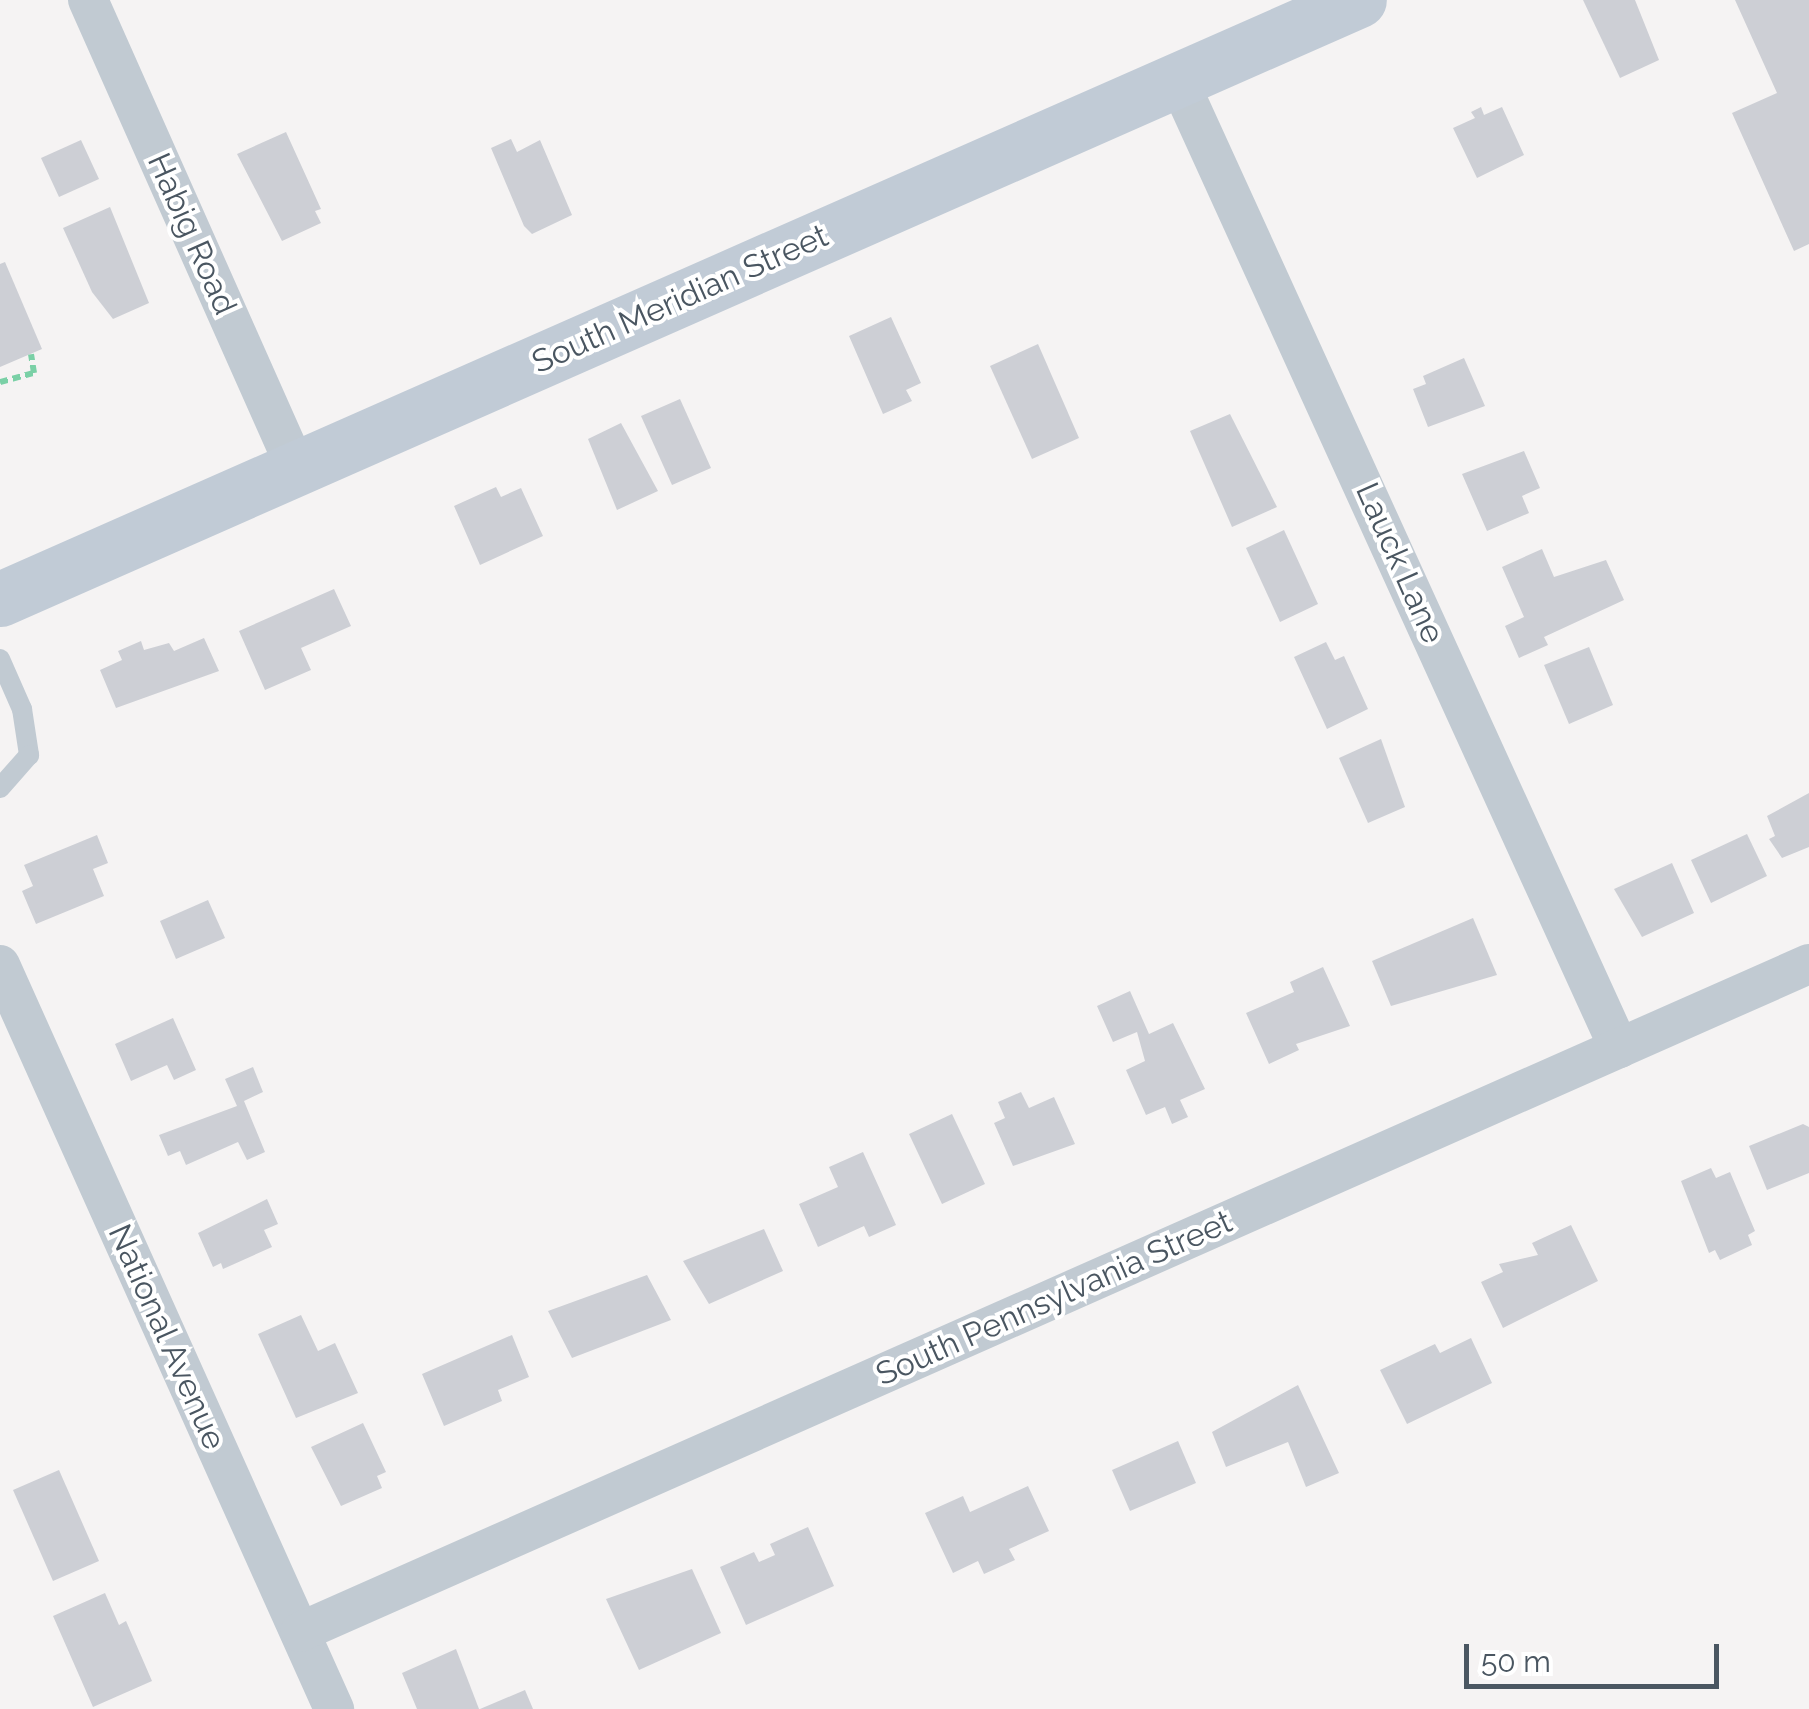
<!DOCTYPE html>
<html>
<head>
<meta charset="utf-8">
<style>
  body { margin:0 }
  #map { position:relative; width:1809px; height:1709px; overflow:hidden; background:#f5f3f3; font-family:Raleway,sans-serif }
  div>[style] { position:absolute }
  [style*='--x'] { left:calc(var(--x)*1px); top:calc(var(--y)*1px); width:calc(var(--w)*1px); rotate:calc(var(--a)*1deg) }
  .building>* { inset:0; background:#cdcfd5 }
  .path>* { height:6px; margin-top:-3px; transform-origin:0; background:repeating-linear-gradient(90deg,#7ad0a6 0 8px,transparent 0 13px) }
  .service>* { height:20px; margin:-10px; padding:0 10px; transform-origin:10px; border-radius:10px; background:#c1cad2 }
  .minor>* { height:40px; margin:-20px; padding:0 20px; transform-origin:20px; border-radius:20px; background:#c1cad2 }
  .secondary>* { height:55px; margin:-27.5px; padding:0 27.5px; transform-origin:27.5px; border-radius:27.5px; background:#c1cbd6 }
  span { translate:-50% -50%; white-space:nowrap; text-align:center; line-height:1.15; -webkit-text-stroke:8px #fff; paint-order:stroke }
  .street-label { font-size:32px; color:#4a5661 }
  .scale { position:absolute; left:1464px; top:1644px; width:255px; height:45px; box-sizing:border-box; border:5px solid #4a5661; border-top:0; padding-left:12px; font-size:30px; line-height:35px; white-space:nowrap; color:#4a5661; -webkit-text-stroke:8px #fff; paint-order:stroke }
</style>
</head>
<body>
<div id="map">
  <div class="building">
    <i style="clip-path:polygon(1583px 0,1635px 0,1659px 60px,1620px 78px)"></i>
    <i style="clip-path:polygon(1735px 0,1809px 0,1809px 244px,1794px 251px,1732px 113px,1777px 93px)"></i>
    <i style="clip-path:polygon(1481px 107px,1484px 115px,1502px 107px,1524px 155px,1477px 178px,1453px 128px,1475px 118px,1471px 112px)"></i>
    <i style="clip-path:polygon(286px 132px,321px 209px,315px 211px,321px 223px,282px 241px,237px 154px)"></i>
    <i style="clip-path:polygon(511px 139px,517px 152px,540px 140px,572px 215px,532px 234px,524px 226px,491px 148px)"></i>
    <i style="clip-path:polygon(81px 140px,99px 179px,59px 197px,41px 158px)"></i>
    <i style="clip-path:polygon(110px 207px,149px 303px,113px 319px,92px 292px,63px 228px)"></i>
    <i style="clip-path:polygon(5px 262px,42px 349px,0 367px,0 264px)"></i>
    <i style="clip-path:polygon(891px 317px,921px 383px,906px 390px,912px 401px,883px 414px,849px 336px)"></i>
    <i style="clip-path:polygon(1038px 344px,1079px 438px,1032px 459px,990px 366px)"></i>
    <i style="clip-path:polygon(1464px 358px,1485px 406px,1428px 427px,1413px 389px,1426px 384px,1423px 376px)"></i>
    <i style="clip-path:polygon(680px 399px,711px 468px,672px 485px,641px 416px)"></i>
    <i style="clip-path:polygon(1230px 414px,1277px 507px,1232px 527px,1190px 431px)"></i>
    <i style="clip-path:polygon(621px 423px,658px 491px,617px 510px,588px 439px)"></i>
    <i style="clip-path:polygon(1524px 451px,1540px 488px,1522px 496px,1529px 513px,1487px 531px,1462px 474px)"></i>
    <i style="clip-path:polygon(496px 487px,501px 497px,521px 488px,543px 536px,480px 565px,454px 506px)"></i>
    <i style="clip-path:polygon(1284px 530px,1318px 604px,1280px 622px,1246px 548px)"></i>
    <i style="clip-path:polygon(1542px 549px,1554px 577px,1606px 560px,1624px 600px,1544px 637px,1548px 645px,1519px 658px,1505px 626px,1524px 617px,1502px 567px)"></i>
    <i style="clip-path:polygon(334px 589px,351px 626px,301px 648px,311px 670px,265px 690px,239px 631px)"></i>
    <i style="clip-path:polygon(204px 638px,219px 671px,116px 708px,100px 670px,122px 660px,118px 651px,141px 641px,144px 650px,169px 643px,174px 651px)"></i>
    <i style="clip-path:polygon(1326px 642px,1335px 660px,1344px 656px,1368px 709px,1327px 729px,1294px 657px)"></i>
    <i style="clip-path:polygon(1589px 647px,1613px 705px,1569px 724px,1544px 665px)"></i>
    <i style="clip-path:polygon(1381px 739px,1405px 807px,1368px 823px,1339px 758px)"></i>
    <i style="clip-path:polygon(1809px 793px,1809px 847px,1782px 858px,1769px 839px,1775px 836px,1767px 816px)"></i>
    <i style="clip-path:polygon(1747px 834px,1767px 876px,1711px 903px,1691px 860px)"></i>
    <i style="clip-path:polygon(97px 835px,108px 863px,93px 869px,104px 896px,36px 924px,22px 891px,33px 886px,24px 865px)"></i>
    <i style="clip-path:polygon(1672px 863px,1694px 913px,1642px 937px,1614px 889px)"></i>
    <i style="clip-path:polygon(208px 900px,225px 938px,176px 959px,160px 921px)"></i>
    <i style="clip-path:polygon(1473px 918px,1497px 975px,1391px 1006px,1372px 961px)"></i>
    <i style="clip-path:polygon(1323px 967px,1350px 1026px,1296px 1044px,1299px 1050px,1269px 1064px,1246px 1013px,1294px 992px,1290px 982px)"></i>
    <i style="clip-path:polygon(1130px 991px,1149px 1034px,1173px 1023px,1205px 1089px,1180px 1100px,1188px 1117px,1172px 1124px,1165px 1107px,1146px 1115px,1126px 1070px,1145px 1061px,1137px 1032px,1113px 1042px,1097px 1006px)"></i>
    <i style="clip-path:polygon(173px 1018px,196px 1070px,174px 1080px,167px 1065px,131px 1081px,115px 1044px)"></i>
    <i style="clip-path:polygon(253px 1067px,263px 1092px,244px 1101px,265px 1152px,247px 1160px,238px 1142px,186px 1165px,180px 1151px,168px 1156px,159px 1135px,237px 1106px,225px 1079px)"></i>
    <i style="clip-path:polygon(1021px 1092px,1029px 1108px,1054px 1097px,1075px 1144px,1013px 1166px,994px 1123px,1005px 1118px,998px 1102px)"></i>
    <i style="clip-path:polygon(952px 1114px,985px 1184px,942px 1204px,909px 1134px)"></i>
    <i style="clip-path:polygon(1803px 1124px,1809px 1127px,1809px 1173px,1767px 1190px,1749px 1146px)"></i>
    <i style="clip-path:polygon(863px 1152px,896px 1225px,869px 1237px,864px 1226px,818px 1247px,799px 1204px,838px 1187px,829px 1167px)"></i>
    <i style="clip-path:polygon(1711px 1168px,1716px 1178px,1730px 1172px,1755px 1231px,1748px 1235px,1752px 1245px,1720px 1260px,1715px 1250px,1709px 1253px,1681px 1181px)"></i>
    <i style="clip-path:polygon(267px 1199px,278px 1224px,264px 1230px,272px 1247px,223px 1269px,221px 1263px,213px 1267px,198px 1233px)"></i>
    <i style="clip-path:polygon(1571px 1225px,1598px 1281px,1503px 1328px,1481px 1282px,1503px 1272px,1499px 1264px,1538px 1255px,1532px 1243px)"></i>
    <i style="clip-path:polygon(764px 1229px,783px 1271px,709px 1304px,683px 1261px)"></i>
    <i style="clip-path:polygon(647px 1275px,671px 1320px,572px 1358px,548px 1311px)"></i>
    <i style="clip-path:polygon(301px 1315px,318px 1351px,335px 1343px,358px 1393px,296px 1418px,258px 1334px)"></i>
    <i style="clip-path:polygon(512px 1335px,529px 1377px,498px 1390px,502px 1401px,444px 1426px,422px 1374px)"></i>
    <i style="clip-path:polygon(1471px 1338px,1492px 1383px,1407px 1424px,1380px 1370px,1435px 1344px,1440px 1353px)"></i>
    <i style="clip-path:polygon(1298px 1385px,1339px 1473px,1306px 1487px,1288px 1442px,1226px 1467px,1212px 1432px)"></i>
    <i style="clip-path:polygon(363px 1423px,386px 1472px,377px 1476px,382px 1488px,341px 1506px,311px 1447px)"></i>
    <i style="clip-path:polygon(1178px 1441px,1196px 1483px,1130px 1511px,1112px 1470px)"></i>
    <i style="clip-path:polygon(59px 1470px,99px 1561px,53px 1581px,13px 1490px)"></i>
    <i style="clip-path:polygon(1028px 1486px,1049px 1531px,1009px 1549px,1015px 1560px,984px 1574px,978px 1561px,953px 1573px,925px 1513px,963px 1496px,970px 1512px)"></i>
    <i style="clip-path:polygon(808px 1527px,834px 1586px,746px 1625px,720px 1567px,754px 1552px,759px 1562px,775px 1555px,770px 1544px)"></i>
    <i style="clip-path:polygon(692px 1569px,721px 1633px,639px 1670px,606px 1599px)"></i>
    <i style="clip-path:polygon(105px 1593px,119px 1625px,126px 1621px,152px 1681px,93px 1707px,53px 1616px)"></i>
    <i style="clip-path:polygon(456px 1649px,479px 1709px,417px 1709px,402px 1673px)"></i>
    <i style="clip-path:polygon(525px 1690px,533px 1709px,480px 1709px)"></i>
  </div>
  <div class="path">
    <i style="--x:0;--y:382;--w:35;--a:-15"></i>
    <i style="--x:34;--y:373;--w:19;--a:-99"></i>
  </div>
  <div class="service">
    <i style="--x:0;--y:659;--w:55;--a:66.3"></i>
    <i style="--x:22;--y:709;--w:47;--a:81.3"></i>
    <i style="--x:29;--y:755;--w:44;--a:131.3"></i>
  </div>
  <div class="minor">
    <i style="--x:88;--y:0;--w:512;--a:66.04"></i>
    <i style="--x:1178;--y:80;--w:1064;--a:65.51"></i>
    <i style="--x:0;--y:965;--w:816;--a:65.82"></i>
    <i style="--x:300;--y:1632;--w:1650;--a:-23.88"></i>
  </div>
  <div class="secondary">
    <i style="--x:0;--y:599;--w:1485;--a:-23.79"></i>
  </div>
  <div class="street-label">
    <span style="left:192px;top:234px;rotate:66deg">Habig Road</span>
    <span style="left:680px;top:299px;rotate:-24deg">South Meridian Street</span>
    <span style="left:1400px;top:563px;rotate:66deg">Lauck Lane</span>
    <span style="left:1054px;top:1298px;rotate:-24deg">South Pennsylvania Street</span>
    <span style="left:167px;top:1337px;rotate:66deg">National Avenue</span>
  </div>
  <div class="scale">50 m</div>
</div>
</body>
</html>
